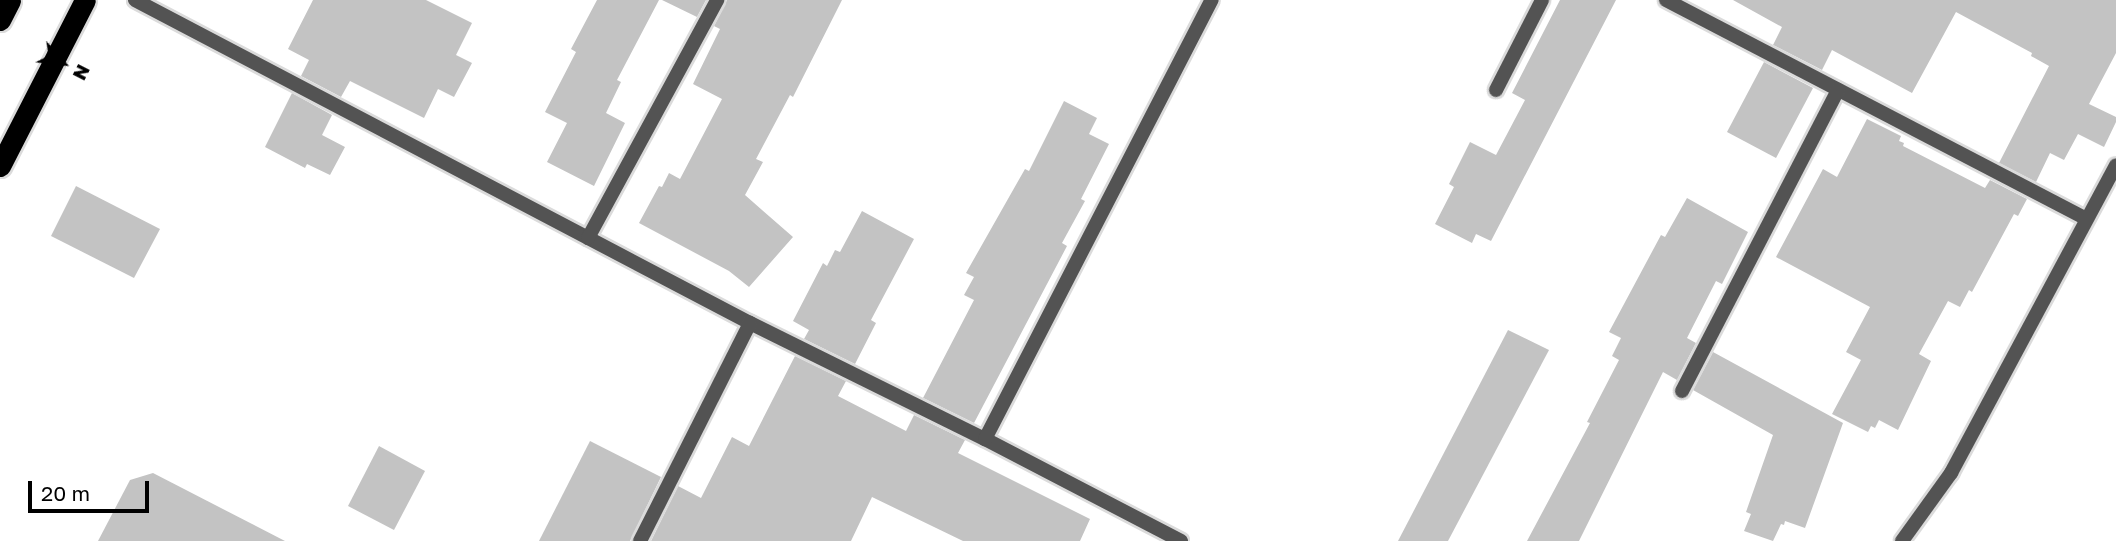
<!DOCTYPE html>
<html>
<head>
<meta charset="utf-8">
<style>
  body { margin:0 }
  #map { position:relative; width:2116px; height:541px; overflow:hidden; background:#fff; font-family:"Golos Text",sans-serif }
  div>[style] { position:absolute }
  [style*='--x'] { left:calc(var(--x)*1px); top:calc(var(--y)*1px); width:calc(var(--w)*1px); rotate:calc(var(--a)*1deg) }
  .building>* { inset:0; background:#c3c3c3 }
  .roads { filter:drop-shadow(2px 0 #dbdbdb) drop-shadow(-2px 0 #dbdbdb) drop-shadow(0 2px #dbdbdb) drop-shadow(0 -2px #dbdbdb) }
  .street>* { height:14px; margin:-7px; padding:0 7px; transform-origin:7px; border-radius:7px; background:#535353 }
  .highway>* { height:21px; margin:-10.5px; padding:0 10.5px; transform-origin:10.5px; border-radius:10.5px; background:#000 }
  span { translate:-50% -50%; white-space:nowrap; text-align:center; line-height:1.15; -webkit-text-stroke:5px #fff; paint-order:stroke }
  .north { position:absolute; left:28px; top:28px; width:70px; height:70px; -webkit-text-stroke:5px #fff; paint-order:stroke; rotate:117deg; font-size:19px; font-weight:700; line-height:28px; text-align:center; color:#000 }
  .north::after { content:''; display:block; margin:auto; width:24px; height:32px; background:#000; clip-path:polygon(50% 0,100% 100%,50% 72%,0 100%) }
  .scale { position:absolute; left:28px; top:481px; width:121px; height:32px; box-sizing:border-box; border:4px solid #000; border-top:0; padding-left:9px; font-size:21px; line-height:24px; white-space:nowrap; color:#000; -webkit-text-stroke:5px #fff; paint-order:stroke }
</style>
</head>
<body>
<div id="map">
  <div class="building">
    <i style="clip-path:polygon(313px 0,426px 0,472px 23px,456px 55px,472px 63px,454px 97px,438px 89px,424px 118px,350px 81px,341px 97px,301px 76px,309px 60px,288px 49px)"></i>
    <i style="clip-path:polygon(597px 0,659px 0,617px 80px,621px 82px,606px 113px,625px 123px,594px 186px,547px 162px,567px 123px,545px 112px,576px 52px,571px 49px)"></i>
    <i style="clip-path:polygon(662px 0,706px 0,697px 17px)"></i>
    <i style="clip-path:polygon(727px 0,842px 0,793px 97px,790px 95px,756px 159px,763px 162px,745px 195px,793px 237px,749px 287px,729px 271px,639px 223px,659px 186px,662px 187px,669px 173px,680px 179px,722px 99px,693px 84px,720px 29px,714px 26px)"></i>
    <i style="clip-path:polygon(1560px 0,1616px 0,1491px 241px,1476px 234px,1472px 243px,1435px 224px,1454px 187px,1449px 184px,1470px 142px,1496px 155px,1525px 100px,1512px 93px)"></i>
    <i style="clip-path:polygon(1733px 0,2116px 0,2116px 53px,2089px 104px,2116px 117px,2116px 122px,2104px 147px,2078px 134px,2064px 160px,2050px 153px,2036px 182px,1999px 163px,2049px 66px,2031px 56px,2032px 53px,1956px 12px,1912px 93px,1832px 50px,1822px 70px,1773px 45px,1782px 27px)"></i>
    <i style="clip-path:polygon(1764px 62px,1813px 88px,1776px 158px,1727px 132px)"></i>
    <i style="clip-path:polygon(292px 93px,332px 115px,322px 135px,345px 147px,330px 175px,307px 164px,305px 168px,265px 147px)"></i>
    <i style="clip-path:polygon(1064px 101px,1097px 118px,1089px 134px,1109px 144px,1081px 199px,1085px 201px,1062px 243px,1067px 246px,974px 423px,923px 398px,974px 300px,964px 295px,974px 277px,966px 273px,1025px 169px,1029px 171px)"></i>
    <i style="clip-path:polygon(1867px 119px,1901px 136px,1899px 141px,1904px 143px,1903px 146px,1985px 188px,1990px 180px,2027px 199px,2018px 216px,2014px 214px,1972px 292px,1969px 290px,1960px 307px,1948px 301px,1919px 354px,1931px 361px,1898px 430px,1879px 420px,1875px 428px,1871px 426px,1868px 432px,1832px 414px,1861px 360px,1846px 352px,1870px 307px,1776px 257px,1823px 169px,1837px 177px)"></i>
    <i style="clip-path:polygon(76px 186px,160px 229px,134px 278px,51px 236px)"></i>
    <i style="clip-path:polygon(1687px 198px,1748px 232px,1722px 284px,1716px 281px,1687px 338px,1696px 343px,1677px 380px,1663px 372px,1579px 541px,1527px 541px,1590px 423px,1587px 422px,1619px 360px,1612px 356px,1621px 338px,1609px 332px,1661px 235px,1665px 237px)"></i>
    <i style="clip-path:polygon(862px 211px,914px 239px,871px 320px,876px 323px,855px 364px,804px 339px,809px 330px,793px 321px,823px 263px,827px 266px,835px 250px,840px 252px)"></i>
    <i style="clip-path:polygon(1508px 330px,1549px 350px,1448px 541px,1398px 541px)"></i>
    <i style="clip-path:polygon(1713px 352px,1843px 423px,1805px 528px,1785px 521px,1784px 525px,1781px 524px,1773px 541px,1744px 531px,1751px 514px,1746px 512px,1773px 435px,1693px 390px)"></i>
    <i style="clip-path:polygon(795px 356px,846px 381px,838px 396px,906px 431px,914px 415px,965px 440px,958px 453px,1090px 519px,1080px 541px,963px 541px,872px 497px,851px 541px,651px 541px,678px 486px,701px 498px,732px 437px,749px 446px)"></i>
    <i style="clip-path:polygon(590px 441px,661px 477px,630px 541px,539px 541px)"></i>
    <i style="clip-path:polygon(379px 446px,425px 471px,394px 530px,348px 506px)"></i>
    <i style="clip-path:polygon(153px 473px,285px 541px,98px 541px,130px 480px)"></i>
  </div>
  <div class="roads">
    <div class="street">
      <i style="--x:135;--y:0;--w:695;--a:27.71"></i>
      <i style="--x:750;--y:323;--w:262;--a:26.3"></i>
      <i style="--x:985;--y:439;--w:221;--a:27.5"></i>
      <i style="--x:1666;--y:0;--w:474;--a:27.5"></i>
      <i style="--x:1496;--y:90;--w:101;--a:-62.9"></i>
      <i style="--x:588;--y:238;--w:271;--a:-61.5"></i>
      <i style="--x:1682;--y:391;--w:339;--a:-62.6"></i>
      <i style="--x:985;--y:439;--w:494;--a:-62.7"></i>
      <i style="--x:640;--y:541;--w:244;--a:-63.2"></i>
      <i style="--x:1902;--y:541;--w:84;--a:-54.2"></i>
      <i style="--x:1951;--y:473;--w:349;--a:-61.8"></i>
    </div>
    <div class="highway">
      <i style="--x:0;--y:20;--w:22;--a:-63"></i>
      <i style="--x:0;--y:166;--w:186;--a:-62.9"></i>
    </div>
  </div>
  <div class="north">N</div>
  <div class="scale">20 m</div>
</div>
</body>
</html>
